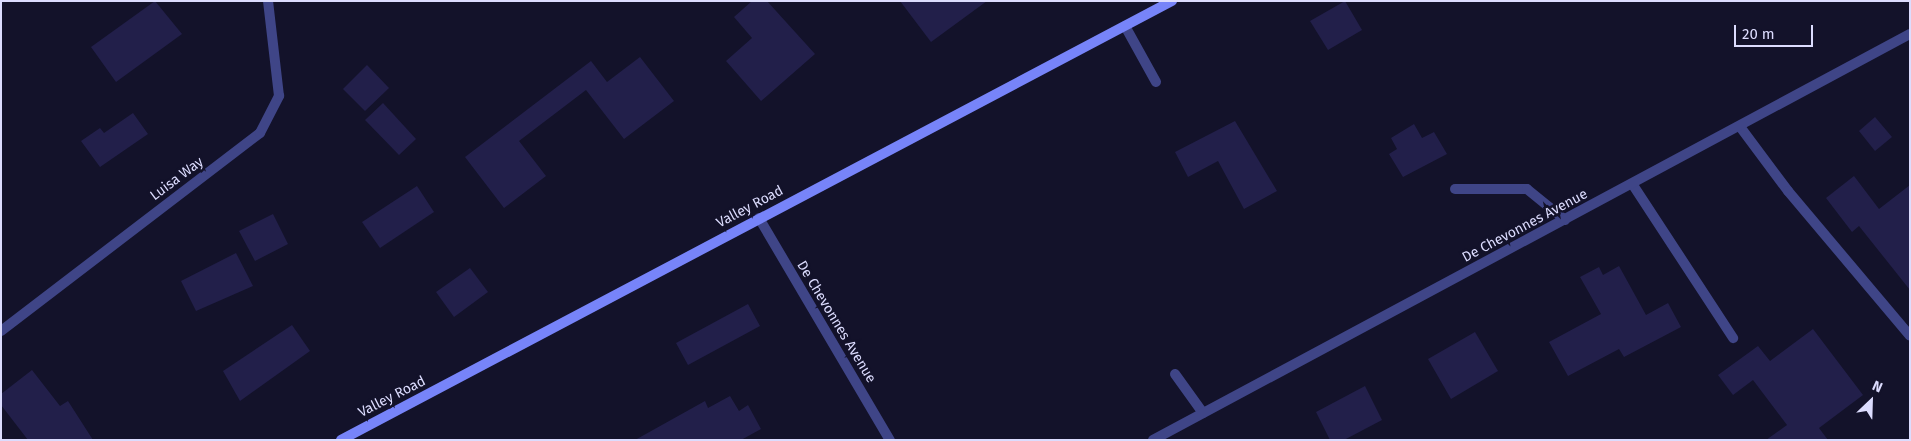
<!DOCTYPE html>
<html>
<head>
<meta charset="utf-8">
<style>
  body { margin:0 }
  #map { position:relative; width:1911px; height:441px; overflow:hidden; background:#13122a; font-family:"Fira Sans",sans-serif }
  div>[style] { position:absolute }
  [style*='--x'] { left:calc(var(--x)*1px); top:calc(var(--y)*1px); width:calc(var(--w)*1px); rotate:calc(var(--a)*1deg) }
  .building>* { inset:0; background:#221f4a }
  .lane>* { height:10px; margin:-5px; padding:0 5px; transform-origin:5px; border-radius:5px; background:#3f4587 }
  .street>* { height:10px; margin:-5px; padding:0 5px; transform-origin:5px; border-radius:5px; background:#3f4587 }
  .secondary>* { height:10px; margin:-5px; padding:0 5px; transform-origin:5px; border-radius:5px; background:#7784f9 }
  span { translate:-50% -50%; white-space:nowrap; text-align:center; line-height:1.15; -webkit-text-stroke:5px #13122a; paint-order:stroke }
  .street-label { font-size:14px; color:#dcdcfe }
  .frame { position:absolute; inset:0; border:2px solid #dcdcfe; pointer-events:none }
  .north { position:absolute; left:1846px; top:376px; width:50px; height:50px; -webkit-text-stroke:4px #13122a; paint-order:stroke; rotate:24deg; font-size:14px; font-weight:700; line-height:20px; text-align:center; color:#dcdcfe }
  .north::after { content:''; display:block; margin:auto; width:18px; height:22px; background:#dcdcfe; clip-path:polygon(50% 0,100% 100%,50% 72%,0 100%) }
  .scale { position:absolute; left:1734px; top:25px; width:79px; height:22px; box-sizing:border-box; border:2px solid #dcdcfe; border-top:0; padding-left:6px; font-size:15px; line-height:18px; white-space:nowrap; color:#dcdcfe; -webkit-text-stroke:4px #13122a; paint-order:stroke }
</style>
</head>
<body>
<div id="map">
  <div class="building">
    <i style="clip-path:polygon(155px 1px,182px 34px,116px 82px,91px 47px)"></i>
    <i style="clip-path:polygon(752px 1px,767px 1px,815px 54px,761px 101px,726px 61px,752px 38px,734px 17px)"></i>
    <i style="clip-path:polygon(900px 1px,987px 1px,931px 42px)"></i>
    <i style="clip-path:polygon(1345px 1px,1362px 30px,1328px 50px,1310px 21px)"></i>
    <i style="clip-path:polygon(640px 57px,674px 101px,624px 139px,586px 90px,519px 141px,546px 176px,504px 208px,465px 157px,591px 61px,607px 82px)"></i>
    <i style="clip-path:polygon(367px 65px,389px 88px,365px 111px,343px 89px)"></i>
    <i style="clip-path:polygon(383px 103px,416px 139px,399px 155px,365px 120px)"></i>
    <i style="clip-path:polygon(133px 113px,148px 134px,100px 167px,81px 141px,100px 128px,104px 133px)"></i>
    <i style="clip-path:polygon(1875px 117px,1892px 137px,1875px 151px,1859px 131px)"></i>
    <i style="clip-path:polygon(1235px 121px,1277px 191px,1244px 209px,1218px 161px,1188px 177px,1175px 152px)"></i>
    <i style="clip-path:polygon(1414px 124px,1422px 138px,1434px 132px,1447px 154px,1403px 177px,1389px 154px,1397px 149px,1391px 138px)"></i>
    <i style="clip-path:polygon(1854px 176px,1879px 209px,1910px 185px,1910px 290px,1859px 226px,1852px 232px,1826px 198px)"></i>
    <i style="clip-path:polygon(417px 186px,434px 212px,380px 248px,362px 222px)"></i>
    <i style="clip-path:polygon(273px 214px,288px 244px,255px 261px,239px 231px)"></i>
    <i style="clip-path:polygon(236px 253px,253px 286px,196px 311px,181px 281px)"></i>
    <i style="clip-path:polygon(1619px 266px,1646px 315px,1668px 303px,1681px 327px,1624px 357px,1619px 349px,1568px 376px,1549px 342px,1601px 314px,1580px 277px,1599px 267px,1603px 275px)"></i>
    <i style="clip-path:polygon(470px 268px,488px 292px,454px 317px,436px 292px)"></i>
    <i style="clip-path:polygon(748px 304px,760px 326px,688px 365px,676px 343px)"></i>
    <i style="clip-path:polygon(292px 325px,310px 351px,240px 401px,223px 371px)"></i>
    <i style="clip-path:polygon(1813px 329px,1863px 395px,1819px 428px,1828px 440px,1766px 440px,1787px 425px,1753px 380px,1733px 395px,1718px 375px,1758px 346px,1770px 361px)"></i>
    <i style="clip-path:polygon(1475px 332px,1498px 371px,1451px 399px,1428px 359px)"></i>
    <i style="clip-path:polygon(32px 370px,60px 406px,68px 401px,93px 440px,28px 440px,1px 405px,1px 394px)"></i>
    <i style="clip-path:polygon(1365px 386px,1382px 420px,1344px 440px,1330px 440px,1316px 412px)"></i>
    <i style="clip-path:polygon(730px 396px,739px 411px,748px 405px,761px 429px,741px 440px,635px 440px,705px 401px,708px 408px)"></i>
  </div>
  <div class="lane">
    <i style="--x:1125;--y:26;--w:64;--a:61"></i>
    <i style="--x:1741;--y:128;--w:79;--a:53.3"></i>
    <i style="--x:1788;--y:191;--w:189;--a:49.9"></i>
    <i style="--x:1633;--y:185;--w:183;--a:56.8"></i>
    <i style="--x:1455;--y:189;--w:72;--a:0"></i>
    <i style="--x:1527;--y:189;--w:49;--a:39.2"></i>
    <i style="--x:1175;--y:374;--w:48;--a:54.3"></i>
  </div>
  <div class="street">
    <i style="--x:759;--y:218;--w:258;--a:59.5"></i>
    <i style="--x:1;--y:331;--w:326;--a:-37.4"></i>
    <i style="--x:260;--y:133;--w:42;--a:-62.8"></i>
    <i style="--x:279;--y:96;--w:96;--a:-96.6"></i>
    <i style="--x:1153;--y:440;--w:859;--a:-28.21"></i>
  </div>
  <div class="secondary">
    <i style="--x:341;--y:440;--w:940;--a:-27.85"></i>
  </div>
  <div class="street-label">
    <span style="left:177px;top:179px;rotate:-37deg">Luisa Way</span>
    <span style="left:750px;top:207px;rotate:-28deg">Valley Road</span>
    <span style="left:1525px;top:226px;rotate:-28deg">De Chevonnes Avenue</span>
    <span style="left:836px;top:322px;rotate:59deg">De Chevonnes Avenue</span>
    <span style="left:392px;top:397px;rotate:-27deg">Valley Road</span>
  </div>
  <div class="frame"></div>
  <div class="north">N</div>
  <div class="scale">20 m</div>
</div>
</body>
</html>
